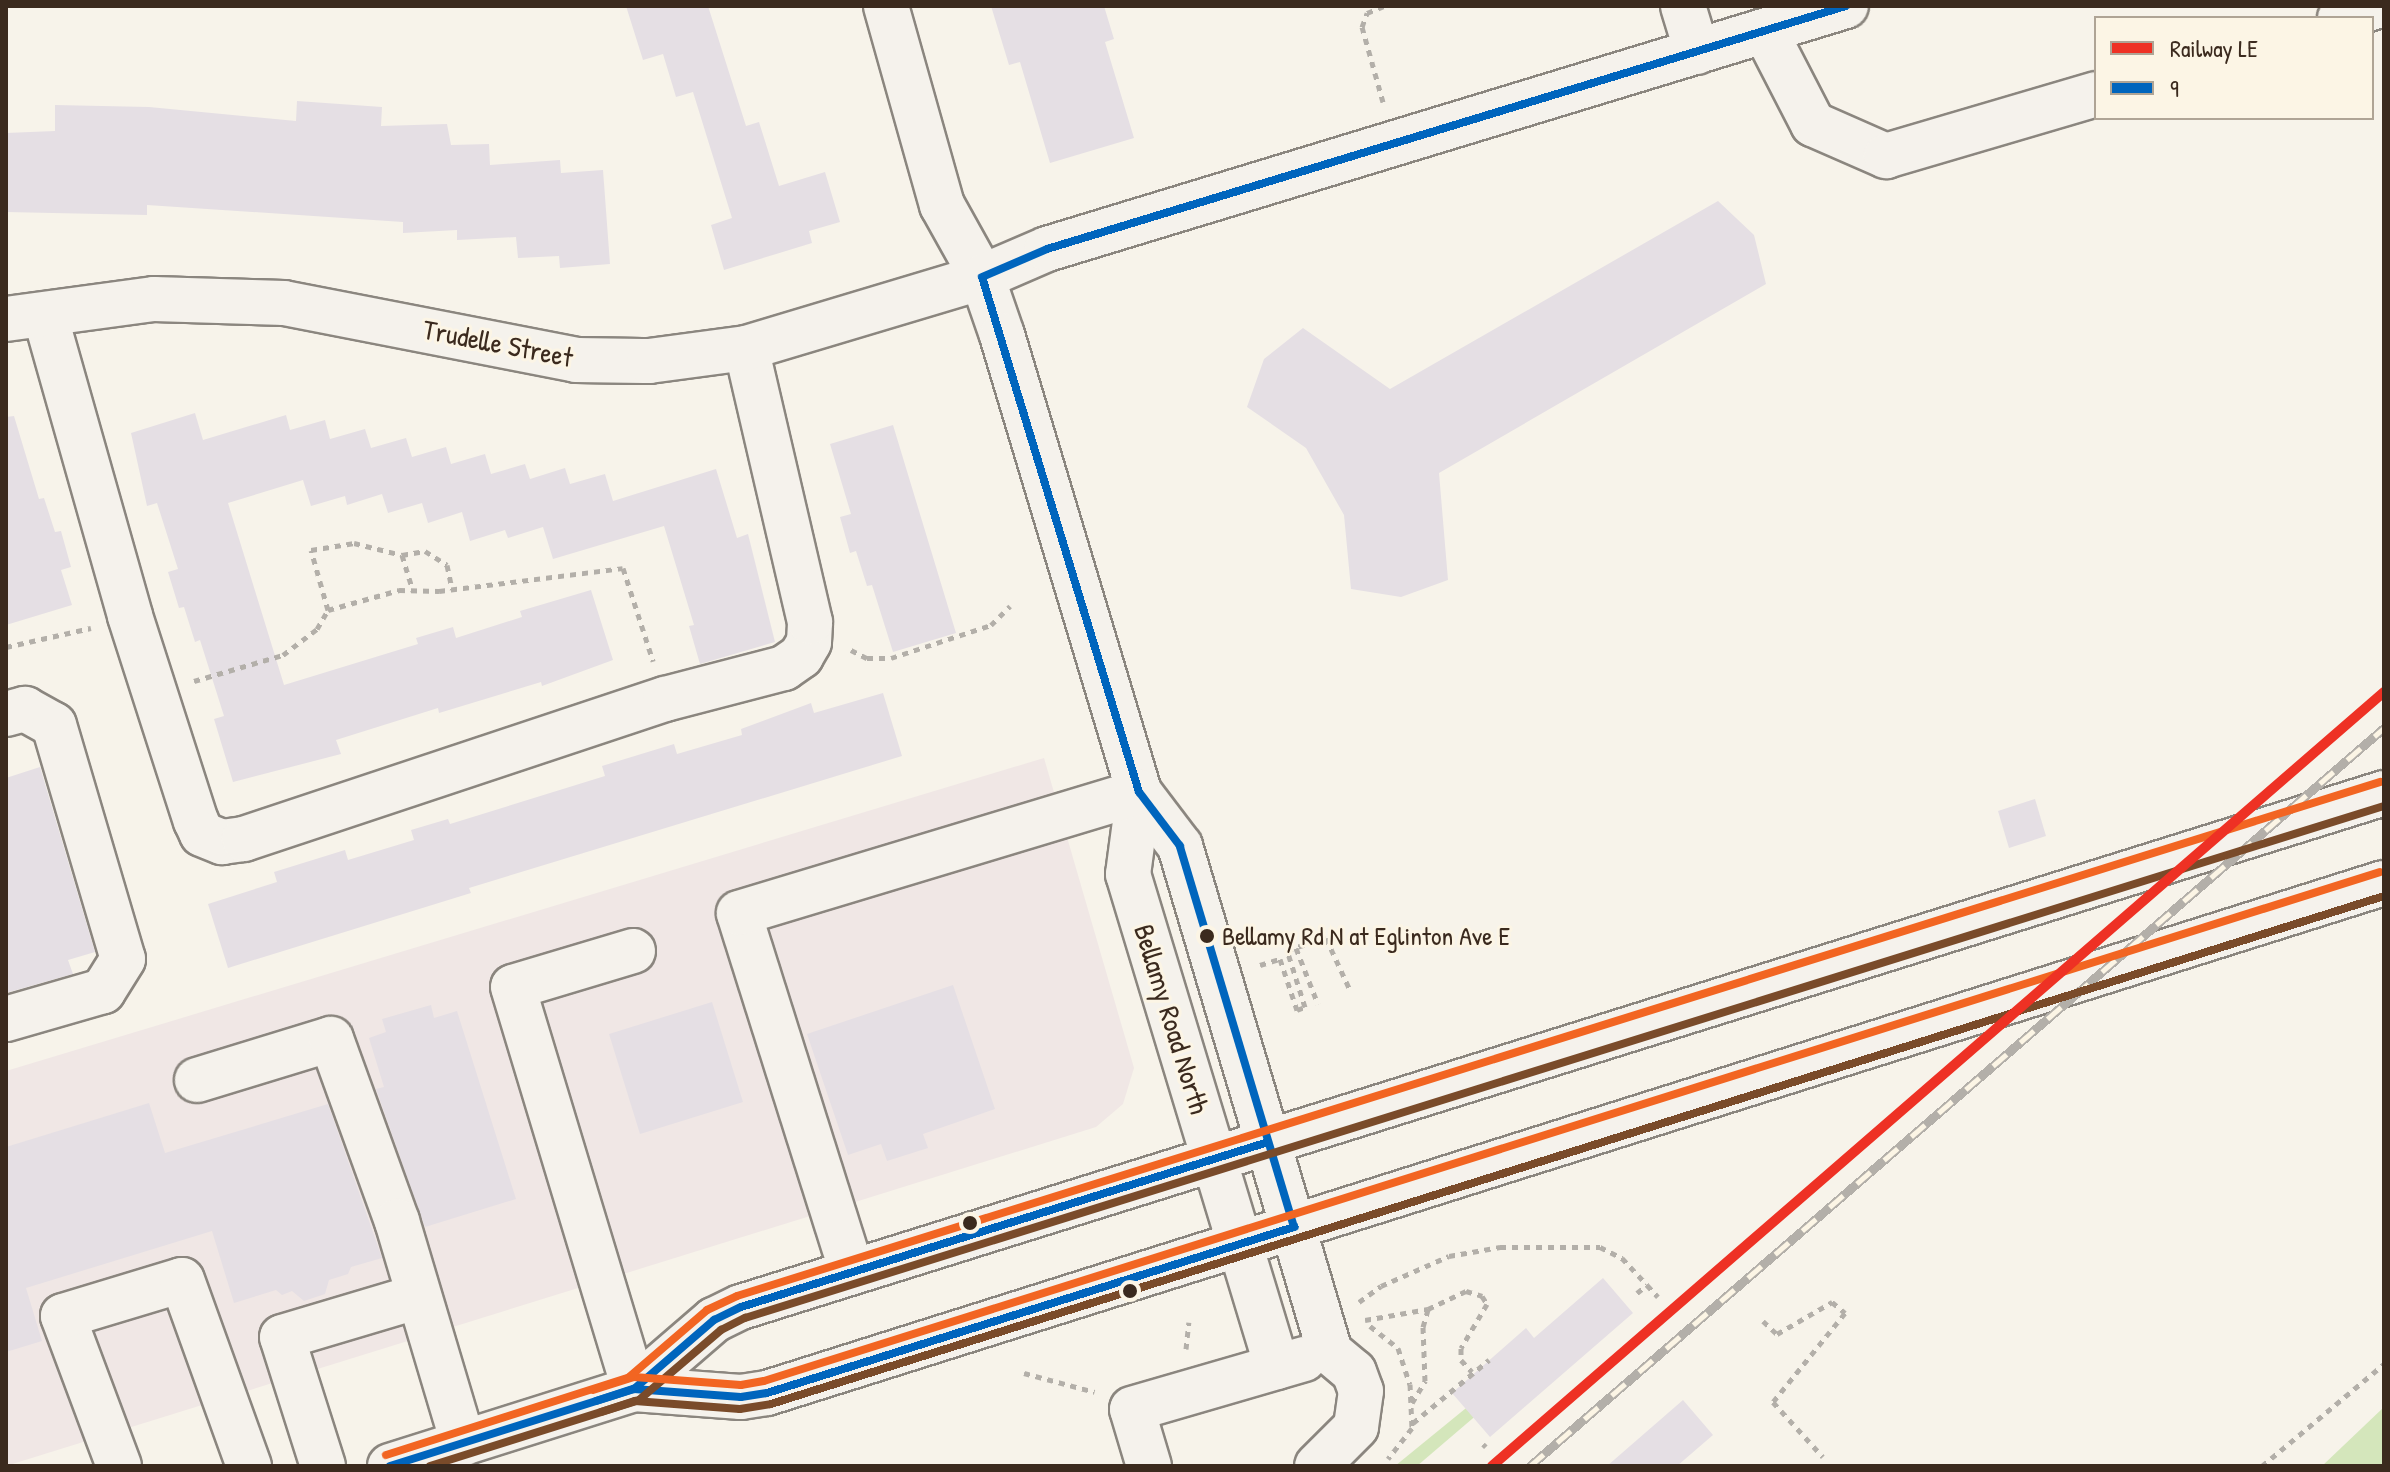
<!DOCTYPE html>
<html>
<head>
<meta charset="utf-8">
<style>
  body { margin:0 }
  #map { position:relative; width:2390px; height:1472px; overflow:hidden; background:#f7f3ea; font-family:"Patrick Hand",sans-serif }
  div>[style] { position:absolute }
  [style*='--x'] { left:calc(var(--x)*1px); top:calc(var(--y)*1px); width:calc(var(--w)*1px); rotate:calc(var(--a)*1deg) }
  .built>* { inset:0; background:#f0e7e5 }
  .green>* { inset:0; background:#d4e6bb }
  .building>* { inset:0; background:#e5dfe4 }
  .path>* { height:5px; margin-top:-2.5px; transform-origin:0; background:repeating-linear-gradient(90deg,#b3afa9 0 6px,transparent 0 12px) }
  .roads { filter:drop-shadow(2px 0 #8b867f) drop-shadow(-2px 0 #8b867f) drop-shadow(0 2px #8b867f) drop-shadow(0 -2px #8b867f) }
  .minor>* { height:44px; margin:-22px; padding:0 22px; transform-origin:22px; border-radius:22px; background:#f5f2ec }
  .major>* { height:44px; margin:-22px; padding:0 22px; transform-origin:22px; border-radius:22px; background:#f5f2ec }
  .rail>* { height:9px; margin-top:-4.5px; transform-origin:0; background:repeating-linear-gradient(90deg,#fcf5e5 0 18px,#b3afa9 0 36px); box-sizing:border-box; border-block:2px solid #b3afa9 }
  .bus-1>* { height:8px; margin:-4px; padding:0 4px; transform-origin:4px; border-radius:4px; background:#0065bd }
  .bus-2>* { height:8px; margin:-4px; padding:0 4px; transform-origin:4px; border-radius:4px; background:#7a4b2a }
  .bus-3>* { height:8px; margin:-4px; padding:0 4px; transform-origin:4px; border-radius:4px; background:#f26522 }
  .rail-1>* { height:10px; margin:-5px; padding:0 5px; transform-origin:5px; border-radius:5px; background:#ee3124 }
  .dots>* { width:22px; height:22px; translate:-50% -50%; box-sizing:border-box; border:4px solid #fcf5e5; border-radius:50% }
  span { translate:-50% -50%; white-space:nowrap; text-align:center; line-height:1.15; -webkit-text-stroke:6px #fcf5e5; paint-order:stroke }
  .bus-label { font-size:26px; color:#3b2a1e }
  .left { translate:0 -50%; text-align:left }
  .street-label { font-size:28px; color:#3b2a1e }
  .frame { position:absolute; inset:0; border:8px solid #3b2a1e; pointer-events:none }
  .legend { position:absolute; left:2094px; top:16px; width:280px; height:104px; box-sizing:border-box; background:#fcf5e5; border:2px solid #afa495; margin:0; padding:10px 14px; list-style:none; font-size:24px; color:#3b2a1e }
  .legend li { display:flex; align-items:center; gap:16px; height:40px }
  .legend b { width:40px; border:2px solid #afa495 }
</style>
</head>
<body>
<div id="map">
  <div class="built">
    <i style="clip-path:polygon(1044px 758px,1134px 1068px,1123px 1104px,1096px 1127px,6px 1466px,6px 1071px)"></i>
  </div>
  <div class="green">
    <i style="clip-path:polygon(1471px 1404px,1479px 1413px,1417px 1466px,1395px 1466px)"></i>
    <i style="clip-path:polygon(2384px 1407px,2384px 1466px,2322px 1466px)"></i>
  </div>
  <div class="building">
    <i style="clip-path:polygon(626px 6px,708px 6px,746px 126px,759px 122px,779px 186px,825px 172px,840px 222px,809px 231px,812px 243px,724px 270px,711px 225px,732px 218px,693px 92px,676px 97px,663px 54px,643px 60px)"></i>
    <i style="clip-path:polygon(991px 6px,1104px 6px,1114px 39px,1105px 42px,1134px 138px,1050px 163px,1020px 62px,1009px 65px)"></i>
    <i style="clip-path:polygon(297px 101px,382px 107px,381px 126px,447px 124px,451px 145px,489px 144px,490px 165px,560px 160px,561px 173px,603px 170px,610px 264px,560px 268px,559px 256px,518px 258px,516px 237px,457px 240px,457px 230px,403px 233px,403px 222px,147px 205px,147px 215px,6px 212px,6px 133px,55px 131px,55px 105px,149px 107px,296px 121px)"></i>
    <i style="clip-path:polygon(1718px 201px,1754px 235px,1766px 284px,1439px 473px,1448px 580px,1401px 597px,1351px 589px,1344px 515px,1306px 448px,1247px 407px,1264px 359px,1303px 328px,1390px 389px)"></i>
    <i style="clip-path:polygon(195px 413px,203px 440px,286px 415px,290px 430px,325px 420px,330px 439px,365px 429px,371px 448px,406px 438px,412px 457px,446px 447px,451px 464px,485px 454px,491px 474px,525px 464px,530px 479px,565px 468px,570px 484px,605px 474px,613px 501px,716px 469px,737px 538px,748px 534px,775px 642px,700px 664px,689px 626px,694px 625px,664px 526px,553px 559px,543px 527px,508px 538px,505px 530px,470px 541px,462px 512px,428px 523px,422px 503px,388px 513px,382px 494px,347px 505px,345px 496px,311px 506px,303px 480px,228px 503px,284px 685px,418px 644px,416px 638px,453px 627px,456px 638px,522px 617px,520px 611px,591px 590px,613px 660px,542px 686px,541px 682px,439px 713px,438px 708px,336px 740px,341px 754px,233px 782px,214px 719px,224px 716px,200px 640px,195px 642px,184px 607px,179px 608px,168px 572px,178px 569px,157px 503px,147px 506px,131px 433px)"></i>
    <i style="clip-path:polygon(14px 416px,39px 499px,44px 498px,55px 532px,61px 531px,71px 567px,61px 570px,72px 605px,6px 625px,6px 417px)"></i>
    <i style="clip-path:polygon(893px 425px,956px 633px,893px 652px,872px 585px,867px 586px,856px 551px,850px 553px,840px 517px,851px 514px,830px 444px)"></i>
    <i style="clip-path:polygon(883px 693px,902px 756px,469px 888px,471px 893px,228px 968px,208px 904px,277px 882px,274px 872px,345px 850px,348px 860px,414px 840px,411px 830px,448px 819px,450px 824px,605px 776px,602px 766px,674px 744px,677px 754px,742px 735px,741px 729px,811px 703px,814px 713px)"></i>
    <i style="clip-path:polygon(40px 767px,95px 952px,68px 960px,73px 974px,6px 993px,6px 778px)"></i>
    <i style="clip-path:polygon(2035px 799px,2046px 836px,2009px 848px,1998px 811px)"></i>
    <i style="clip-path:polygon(953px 985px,995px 1109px,923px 1134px,928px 1148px,887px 1161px,881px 1144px,848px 1155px,807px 1034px)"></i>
    <i style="clip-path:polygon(712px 1002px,743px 1102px,640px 1134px,609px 1034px)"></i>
    <i style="clip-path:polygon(431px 1005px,434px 1018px,457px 1011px,516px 1199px,425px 1227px,376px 1089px,384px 1087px,369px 1038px,386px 1032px,382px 1019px)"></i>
    <i style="clip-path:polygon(149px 1103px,165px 1153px,328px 1104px,382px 1258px,351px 1267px,348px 1274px,329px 1280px,325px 1294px,304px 1301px,292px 1291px,282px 1295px,276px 1290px,234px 1303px,212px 1231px,26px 1288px,42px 1341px,6px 1352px,6px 1147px)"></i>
    <i style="clip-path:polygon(1603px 1278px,1633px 1313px,1490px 1437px,1452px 1393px,1526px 1328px,1534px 1338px)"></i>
    <i style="clip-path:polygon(1683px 1400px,1713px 1435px,1677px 1466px,1607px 1466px)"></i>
  </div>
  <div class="path">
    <i style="--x:1383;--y:102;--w:78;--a:-105.6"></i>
    <i style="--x:1362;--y:27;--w:15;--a:-70"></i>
    <i style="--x:1367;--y:13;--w:18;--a:-22"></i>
    <i style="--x:402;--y:555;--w:38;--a:73"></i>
    <i style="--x:328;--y:610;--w:62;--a:-105.8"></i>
    <i style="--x:311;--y:550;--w:44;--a:-9.2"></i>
    <i style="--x:354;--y:543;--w:49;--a:14"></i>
    <i style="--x:402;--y:555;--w:23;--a:-10"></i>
    <i style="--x:425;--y:551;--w:26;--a:32"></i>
    <i style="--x:447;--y:565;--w:25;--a:78"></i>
    <i style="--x:6;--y:647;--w:87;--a:-12.6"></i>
    <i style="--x:851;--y:650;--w:18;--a:27"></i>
    <i style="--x:867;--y:658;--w:24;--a:0"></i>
    <i style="--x:891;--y:658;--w:105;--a:-18.3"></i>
    <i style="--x:991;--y:625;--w:27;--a:-45"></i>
    <i style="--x:194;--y:681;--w:93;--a:-16.3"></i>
    <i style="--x:283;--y:655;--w:43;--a:-37.4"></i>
    <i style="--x:317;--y:629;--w:22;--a:-60"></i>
    <i style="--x:328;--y:610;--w:74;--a:-15.7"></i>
    <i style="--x:399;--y:590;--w:40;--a:1.4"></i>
    <i style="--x:439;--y:591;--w:185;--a:-7.1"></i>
    <i style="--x:623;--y:568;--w:98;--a:72.1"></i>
    <i style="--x:1296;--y:948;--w:60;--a:68.6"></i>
    <i style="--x:1260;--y:965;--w:21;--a:-17"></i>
    <i style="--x:1280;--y:959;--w:54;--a:71.6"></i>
    <i style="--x:1297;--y:1010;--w:9;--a:-21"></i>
    <i style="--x:1305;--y:1007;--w:60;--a:-107.5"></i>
    <i style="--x:1287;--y:950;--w:41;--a:-17.1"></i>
    <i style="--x:1326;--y:938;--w:57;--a:65.2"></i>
    <i style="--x:1637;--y:1293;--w:13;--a:-39"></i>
    <i style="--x:1647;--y:1285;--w:16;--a:47"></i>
    <i style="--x:1359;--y:1302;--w:27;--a:-36"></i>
    <i style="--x:1381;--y:1286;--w:74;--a:-23.8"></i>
    <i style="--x:1449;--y:1256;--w:52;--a:-10"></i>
    <i style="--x:1500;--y:1247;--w:100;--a:0"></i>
    <i style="--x:1600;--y:1247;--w:25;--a:27"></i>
    <i style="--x:1622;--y:1258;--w:37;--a:47"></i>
    <i style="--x:1365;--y:1320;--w:64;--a:-9.9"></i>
    <i style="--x:1763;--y:1321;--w:19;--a:43"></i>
    <i style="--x:1777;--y:1334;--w:64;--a:-30.2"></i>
    <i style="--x:1832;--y:1302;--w:17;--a:40"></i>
    <i style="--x:1845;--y:1313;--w:114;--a:129"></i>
    <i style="--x:1773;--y:1402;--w:74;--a:47.7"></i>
    <i style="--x:1370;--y:1326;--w:36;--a:38"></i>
    <i style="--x:1398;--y:1348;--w:38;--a:72"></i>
    <i style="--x:1410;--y:1384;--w:44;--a:87.4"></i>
    <i style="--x:1412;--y:1428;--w:39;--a:128"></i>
    <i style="--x:1186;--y:1349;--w:27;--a:-84"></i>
    <i style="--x:1024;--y:1373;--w:73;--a:15"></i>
    <i style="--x:1412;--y:1403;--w:26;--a:-59"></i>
    <i style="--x:1425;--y:1381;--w:54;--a:-92.1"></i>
    <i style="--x:1423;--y:1327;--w:19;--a:-74"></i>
    <i style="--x:1428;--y:1309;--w:42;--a:-25.3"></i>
    <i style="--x:1466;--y:1291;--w:17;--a:17"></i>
    <i style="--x:1482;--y:1296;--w:9;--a:58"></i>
    <i style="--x:1487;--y:1304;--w:51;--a:120.6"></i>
    <i style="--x:1461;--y:1348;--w:12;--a:90"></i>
    <i style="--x:1461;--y:1360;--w:16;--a:47"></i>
    <i style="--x:1413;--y:1423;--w:99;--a:-39.7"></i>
    <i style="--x:1483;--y:1444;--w:4;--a:45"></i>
    <i style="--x:2262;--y:1466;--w:159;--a:-39.9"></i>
  </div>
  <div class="roads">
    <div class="minor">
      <i style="--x:886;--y:6;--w:207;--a:74.3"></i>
      <i style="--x:942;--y:205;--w:82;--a:60.9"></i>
      <i style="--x:982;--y:277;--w:61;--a:71"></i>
      <i style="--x:1002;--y:335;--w:477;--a:73.3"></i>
      <i style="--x:1139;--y:792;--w:68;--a:52.8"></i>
      <i style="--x:1180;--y:846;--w:528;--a:73.49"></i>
      <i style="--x:1330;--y:1352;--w:31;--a:40"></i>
      <i style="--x:1354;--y:1372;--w:20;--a:70"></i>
      <i style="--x:1361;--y:1391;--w:36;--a:98"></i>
      <i style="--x:1356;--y:1427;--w:55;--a:135"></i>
      <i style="--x:1683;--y:6;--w:48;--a:73.1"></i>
      <i style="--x:2340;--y:18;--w:40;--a:-18"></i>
      <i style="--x:1765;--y:31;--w:105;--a:62.7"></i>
      <i style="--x:1813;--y:124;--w:80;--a:23.7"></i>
      <i style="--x:1886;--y:156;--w:219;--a:-16.4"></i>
      <i style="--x:45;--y:315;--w:313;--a:74.2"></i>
      <i style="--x:130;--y:616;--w:215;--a:72.2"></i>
      <i style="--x:196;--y:821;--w:14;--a:65"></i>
      <i style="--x:202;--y:834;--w:22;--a:22"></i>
      <i style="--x:222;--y:842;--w:22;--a:-8"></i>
      <i style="--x:244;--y:839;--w:444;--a:-18.4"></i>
      <i style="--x:665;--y:699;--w:123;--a:-14.6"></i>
      <i style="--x:784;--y:668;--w:21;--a:-35"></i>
      <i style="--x:801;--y:656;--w:16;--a:-60"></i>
      <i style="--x:809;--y:642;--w:20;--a:-87"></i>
      <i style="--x:810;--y:622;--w:281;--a:-103.1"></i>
      <i style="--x:6;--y:319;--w:149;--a:-7.7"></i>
      <i style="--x:154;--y:299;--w:130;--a:1.8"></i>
      <i style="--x:284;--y:303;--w:298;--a:11"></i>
      <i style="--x:576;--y:360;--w:73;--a:0.8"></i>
      <i style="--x:649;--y:361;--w:98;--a:-7.6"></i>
      <i style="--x:746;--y:348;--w:246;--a:-16.7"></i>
      <i style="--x:982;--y:277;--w:71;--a:-23.3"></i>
      <i style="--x:1047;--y:249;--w:835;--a:-16.92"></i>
      <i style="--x:6;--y:714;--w:20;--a:-15"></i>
      <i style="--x:25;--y:709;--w:33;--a:29"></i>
      <i style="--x:54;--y:725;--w:244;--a:73.6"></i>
      <i style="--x:123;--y:959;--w:38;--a:122"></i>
      <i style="--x:103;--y:991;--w:101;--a:163.9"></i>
      <i style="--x:1139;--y:792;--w:83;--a:97.6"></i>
      <i style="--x:1128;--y:874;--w:515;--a:73.18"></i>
      <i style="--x:633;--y:951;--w:125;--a:163.3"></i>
      <i style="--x:513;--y:987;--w:420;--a:73.2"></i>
      <i style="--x:197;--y:1080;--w:140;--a:-17"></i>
      <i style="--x:331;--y:1039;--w:194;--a:70.1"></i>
      <i style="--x:397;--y:1221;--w:232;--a:73.4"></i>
      <i style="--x:852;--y:1272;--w:376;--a:-107.5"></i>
      <i style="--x:739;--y:913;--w:418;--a:-16.8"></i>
      <i style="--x:119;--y:1466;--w:160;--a:-110.5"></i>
      <i style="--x:63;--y:1316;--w:124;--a:-16.8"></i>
      <i style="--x:182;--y:1280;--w:198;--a:70.2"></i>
      <i style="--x:323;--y:1466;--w:135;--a:-107.6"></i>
      <i style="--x:282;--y:1337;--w:140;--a:-16.6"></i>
      <i style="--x:1149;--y:1466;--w:59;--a:-106.6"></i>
      <i style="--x:1132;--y:1409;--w:179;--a:-16.2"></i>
    </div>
    <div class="major">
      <i style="--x:634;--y:1389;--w:106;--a:-40.8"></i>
      <i style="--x:714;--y:1320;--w:30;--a:-26"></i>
      <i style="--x:741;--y:1307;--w:1722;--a:-17.37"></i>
      <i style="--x:390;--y:1466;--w:256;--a:-17.5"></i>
      <i style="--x:634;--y:1389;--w:107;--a:4.3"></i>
      <i style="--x:741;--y:1397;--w:26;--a:-9"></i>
      <i style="--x:767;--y:1393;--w:1696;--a:-17.51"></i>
    </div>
  </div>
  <div class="rail">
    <i style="--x:1530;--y:1466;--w:1129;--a:-40.83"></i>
  </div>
  <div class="bus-1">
    <i style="--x:982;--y:277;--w:71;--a:-23.3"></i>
    <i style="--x:1047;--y:249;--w:835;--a:-16.92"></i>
    <i style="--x:596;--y:1401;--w:40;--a:-18"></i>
    <i style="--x:634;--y:1389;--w:106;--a:-40.8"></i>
    <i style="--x:714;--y:1320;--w:30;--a:-26"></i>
    <i style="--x:741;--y:1307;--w:552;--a:-17.38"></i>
    <i style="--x:390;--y:1466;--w:256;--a:-17.5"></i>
    <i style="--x:634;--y:1389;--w:107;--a:4.3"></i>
    <i style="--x:741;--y:1397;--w:26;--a:-9"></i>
    <i style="--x:767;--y:1393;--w:553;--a:-17.48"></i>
    <i style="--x:1294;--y:1227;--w:398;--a:-106.7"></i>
    <i style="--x:1180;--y:846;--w:68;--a:-127.2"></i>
    <i style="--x:1139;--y:792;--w:538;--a:-106.95"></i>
  </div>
  <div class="bus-2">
    <i style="--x:601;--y:1412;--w:36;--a:-18"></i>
    <i style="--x:635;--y:1401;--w:105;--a:4.4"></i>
    <i style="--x:740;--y:1409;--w:31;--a:-9"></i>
    <i style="--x:771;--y:1404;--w:1691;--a:-17.48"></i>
    <i style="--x:430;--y:1466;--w:219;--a:-17.5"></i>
    <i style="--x:639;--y:1400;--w:108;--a:-40.5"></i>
    <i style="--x:721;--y:1330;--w:27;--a:-27"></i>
    <i style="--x:745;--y:1318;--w:1717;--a:-17.35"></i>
  </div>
  <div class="bus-3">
    <i style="--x:593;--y:1390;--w:43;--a:-17.6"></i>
    <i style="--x:634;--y:1377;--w:107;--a:4.3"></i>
    <i style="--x:741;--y:1385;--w:23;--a:-10"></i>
    <i style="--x:764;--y:1381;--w:1694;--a:-17.48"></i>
    <i style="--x:386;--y:1455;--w:254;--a:-17.7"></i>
    <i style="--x:628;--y:1378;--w:104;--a:-40.7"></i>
    <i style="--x:707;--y:1310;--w:33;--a:-25"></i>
    <i style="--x:737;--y:1296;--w:1722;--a:-17.37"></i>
  </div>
  <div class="rail-1">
    <i style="--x:1492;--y:1466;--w:1181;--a:-40.95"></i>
  </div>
  <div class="dots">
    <i style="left:1207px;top:936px;background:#3b2a1e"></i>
    <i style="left:970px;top:1223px;background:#3b2a1e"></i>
    <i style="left:1130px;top:1291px;background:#3b2a1e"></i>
  </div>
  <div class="bus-label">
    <span class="left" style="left:1222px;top:936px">Bellamy Rd N at Eglinton Ave E</span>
  </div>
  <div class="street-label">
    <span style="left:498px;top:343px;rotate:11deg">Trudelle Street</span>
    <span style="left:1172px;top:1019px;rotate:73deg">Bellamy Road North</span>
  </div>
  <div class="frame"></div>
  <ul class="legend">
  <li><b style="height:10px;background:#ee3124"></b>Railway LE</li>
  <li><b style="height:10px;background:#0065bd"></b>9</li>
  </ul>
</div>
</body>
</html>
